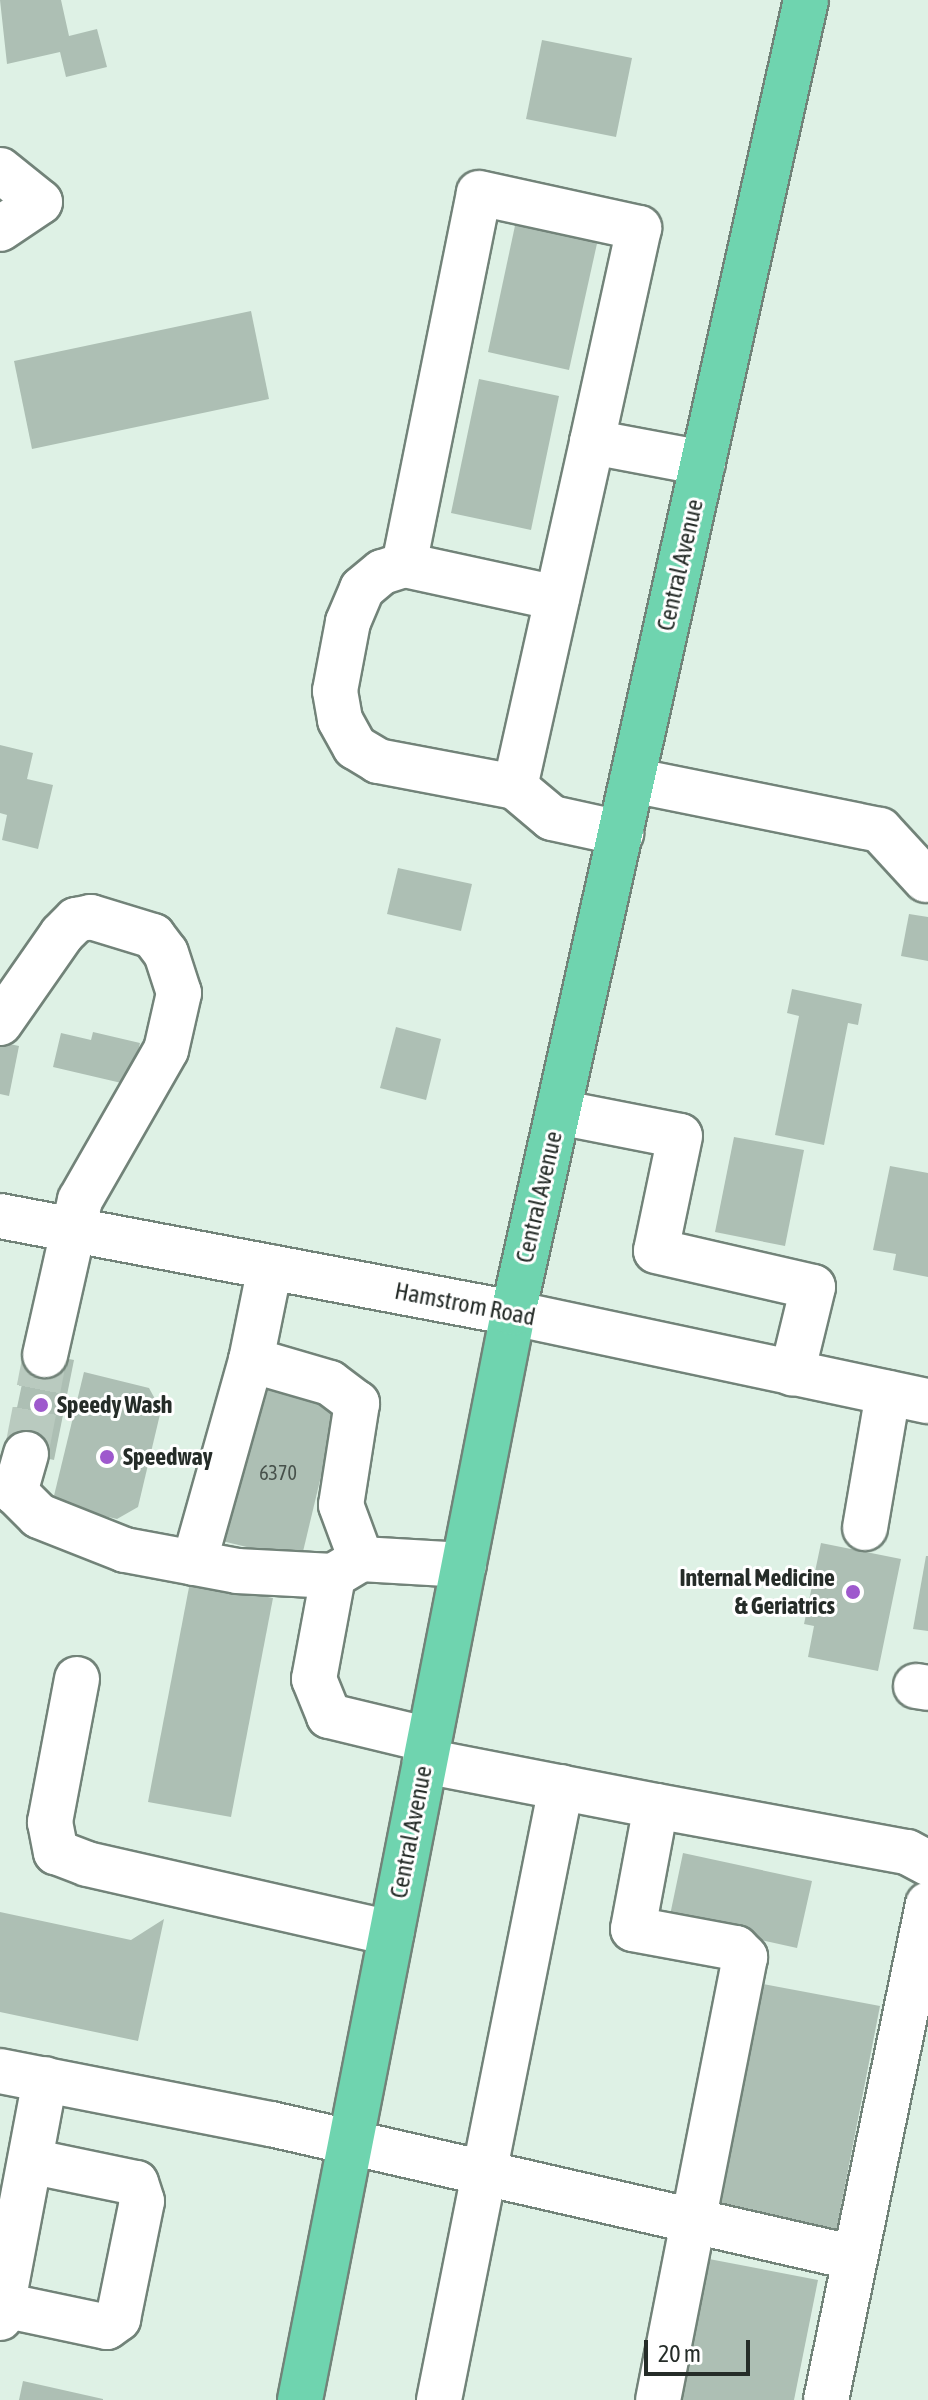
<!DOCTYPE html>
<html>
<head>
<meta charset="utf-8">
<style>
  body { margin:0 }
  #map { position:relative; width:928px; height:2400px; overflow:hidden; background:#def1e5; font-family:"Asap Condensed",sans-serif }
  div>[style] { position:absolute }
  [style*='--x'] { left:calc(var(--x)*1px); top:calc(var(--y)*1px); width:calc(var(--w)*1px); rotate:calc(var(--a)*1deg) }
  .building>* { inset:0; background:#adbfb4 }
  .minor-tunnel>* { height:44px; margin-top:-22px; transform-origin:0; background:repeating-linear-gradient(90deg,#b9cabf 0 44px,transparent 0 66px) }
  .roads { filter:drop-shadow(2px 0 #728379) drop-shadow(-2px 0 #728379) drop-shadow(0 2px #728379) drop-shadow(0 -2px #728379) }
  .minor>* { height:44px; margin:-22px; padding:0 22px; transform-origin:22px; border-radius:22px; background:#fff }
  .major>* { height:44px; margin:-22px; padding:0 22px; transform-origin:22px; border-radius:22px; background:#6fd4af }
  .dots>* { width:22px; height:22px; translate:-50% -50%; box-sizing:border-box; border:4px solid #fff; border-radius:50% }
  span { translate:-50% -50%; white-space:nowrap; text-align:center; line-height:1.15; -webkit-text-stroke:6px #fff; paint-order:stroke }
  .number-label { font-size:20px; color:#47514b }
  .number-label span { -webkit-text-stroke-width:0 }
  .street-label { font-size:24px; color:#252c28 }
  .poi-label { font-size:24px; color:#252c28; font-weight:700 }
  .left { translate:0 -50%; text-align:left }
  .right { translate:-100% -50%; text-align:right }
  .scale { position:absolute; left:644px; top:2340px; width:106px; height:36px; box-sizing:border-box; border:4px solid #252c28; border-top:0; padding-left:10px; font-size:24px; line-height:28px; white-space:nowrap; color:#252c28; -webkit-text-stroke:6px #fff; paint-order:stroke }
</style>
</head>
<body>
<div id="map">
  <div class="building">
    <i style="clip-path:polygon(0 0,61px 0,69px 36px,97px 29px,107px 67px,66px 77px,60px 52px,7px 64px)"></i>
    <i style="clip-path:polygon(542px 40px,632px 58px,616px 137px,526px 119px)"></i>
    <i style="clip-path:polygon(516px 221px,598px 239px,569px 370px,488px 352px)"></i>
    <i style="clip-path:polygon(251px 311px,269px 399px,32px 449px,14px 361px)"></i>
    <i style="clip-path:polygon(479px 379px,559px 396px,531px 530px,451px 513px)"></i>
    <i style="clip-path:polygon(0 745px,33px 753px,27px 779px,53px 785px,38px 849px,2px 840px,7px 815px,0 813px)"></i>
    <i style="clip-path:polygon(398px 868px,472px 884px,461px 931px,387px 914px)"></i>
    <i style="clip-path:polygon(909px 914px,928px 917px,928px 961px,901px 956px)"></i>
    <i style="clip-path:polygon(792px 989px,862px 1004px,858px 1025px,848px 1023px,824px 1145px,775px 1135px,799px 1016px,787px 1013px)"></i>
    <i style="clip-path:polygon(396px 1027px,441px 1039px,426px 1100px,380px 1088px)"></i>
    <i style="clip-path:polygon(93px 1032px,140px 1043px,130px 1085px,53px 1067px,61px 1033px,91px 1040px)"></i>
    <i style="clip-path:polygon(0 1042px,19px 1046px,9px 1096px,0 1094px)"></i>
    <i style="clip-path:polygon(734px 1137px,804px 1150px,785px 1246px,715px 1232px)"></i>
    <i style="clip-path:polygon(890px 1166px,928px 1173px,928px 1277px,893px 1270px,896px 1254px,873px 1250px)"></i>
    <i style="clip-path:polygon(29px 1351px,74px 1360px,54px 1460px,8px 1450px)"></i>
    <i style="clip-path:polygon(84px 1372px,149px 1388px,161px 1410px,138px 1507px,117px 1519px,52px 1504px)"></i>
    <i style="clip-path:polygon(254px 1385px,338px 1405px,301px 1560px,218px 1540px)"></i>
    <i style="clip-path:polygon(821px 1543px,901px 1559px,878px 1671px,808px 1657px,814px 1626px,804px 1624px)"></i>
    <i style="clip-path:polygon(926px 1556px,928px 1556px,928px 1631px,913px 1629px)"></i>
    <i style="clip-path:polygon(190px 1582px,273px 1598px,231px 1817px,148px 1802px)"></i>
    <i style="clip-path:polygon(683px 1853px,812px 1881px,797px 1948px,669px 1920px)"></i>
    <i style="clip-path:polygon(0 1912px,131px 1940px,164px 1919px,138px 2041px,0 2012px)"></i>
    <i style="clip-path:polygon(763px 1984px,880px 2006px,835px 2237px,719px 2215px)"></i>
    <i style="clip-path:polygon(709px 2259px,818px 2280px,794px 2400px,681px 2400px)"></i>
    <i style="clip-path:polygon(23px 2381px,103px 2399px,103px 2400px,19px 2400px)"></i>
  </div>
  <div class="minor-tunnel">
    <i style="--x:26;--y:1454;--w:101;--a:-79.1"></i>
  </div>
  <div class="roads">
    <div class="minor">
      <i style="--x:0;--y:170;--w:51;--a:38.7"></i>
      <i style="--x:40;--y:202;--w:48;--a:146"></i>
      <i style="--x:404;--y:565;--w:379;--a:-78.6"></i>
      <i style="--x:479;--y:193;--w:164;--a:12.3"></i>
      <i style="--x:639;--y:228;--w:219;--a:102.4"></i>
      <i style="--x:592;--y:442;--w:113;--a:10.7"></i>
      <i style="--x:557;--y:598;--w:157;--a:-167.8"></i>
      <i style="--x:404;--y:565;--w:23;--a:162"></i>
      <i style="--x:382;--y:572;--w:26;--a:140"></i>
      <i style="--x:362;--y:589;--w:36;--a:113"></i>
      <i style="--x:348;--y:622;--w:70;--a:100.7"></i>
      <i style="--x:335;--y:691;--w:29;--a:80"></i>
      <i style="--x:340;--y:720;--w:31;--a:61"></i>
      <i style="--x:355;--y:747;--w:27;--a:31"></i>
      <i style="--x:378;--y:761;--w:139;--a:10.7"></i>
      <i style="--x:515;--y:787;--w:48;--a:40"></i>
      <i style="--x:552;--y:818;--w:71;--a:12.3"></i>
      <i style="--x:632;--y:780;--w:253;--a:11.4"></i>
      <i style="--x:880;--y:830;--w:68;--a:47.4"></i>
      <i style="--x:515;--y:787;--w:353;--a:-77.4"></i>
      <i style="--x:0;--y:1023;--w:108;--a:-55.1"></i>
      <i style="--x:62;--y:934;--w:20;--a:-45"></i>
      <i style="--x:76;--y:920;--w:15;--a:-11"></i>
      <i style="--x:91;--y:917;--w:65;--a:17"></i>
      <i style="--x:153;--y:936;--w:21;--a:53"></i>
      <i style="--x:166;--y:953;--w:42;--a:72"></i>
      <i style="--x:179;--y:993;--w:58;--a:102.8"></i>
      <i style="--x:166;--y:1050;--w:173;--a:119.8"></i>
      <i style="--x:80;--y:1200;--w:159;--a:102.7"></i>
      <i style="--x:558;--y:1112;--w:124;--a:11.1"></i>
      <i style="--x:680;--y:1136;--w:117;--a:101.8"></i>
      <i style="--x:656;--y:1251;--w:161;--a:12.9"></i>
      <i style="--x:813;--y:1287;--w:89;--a:103.7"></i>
      <i style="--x:0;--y:1216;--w:522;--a:10.71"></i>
      <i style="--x:513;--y:1313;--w:424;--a:12"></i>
      <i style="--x:270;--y:1267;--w:95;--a:101.5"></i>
      <i style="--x:251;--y:1360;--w:82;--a:16.2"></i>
      <i style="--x:330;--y:1383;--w:34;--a:37"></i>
      <i style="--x:357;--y:1403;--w:103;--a:98.9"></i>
      <i style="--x:341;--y:1505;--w:58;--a:69.7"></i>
      <i style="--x:26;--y:1454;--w:40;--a:106"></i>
      <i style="--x:15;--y:1492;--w:34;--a:45"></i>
      <i style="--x:39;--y:1516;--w:92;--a:21.6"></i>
      <i style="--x:125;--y:1550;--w:114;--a:10.6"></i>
      <i style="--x:237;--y:1571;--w:96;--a:3"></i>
      <i style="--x:865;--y:1528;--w:137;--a:-80.3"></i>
      <i style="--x:194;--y:1563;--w:211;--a:-74.3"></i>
      <i style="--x:77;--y:1679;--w:146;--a:100.7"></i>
      <i style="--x:50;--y:1822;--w:31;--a:79"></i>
      <i style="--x:56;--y:1852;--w:33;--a:21"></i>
      <i style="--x:87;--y:1864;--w:312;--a:12.8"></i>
      <i style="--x:916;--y:1686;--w:12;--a:9"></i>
      <i style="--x:429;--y:1740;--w:103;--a:-166.5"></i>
      <i style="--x:329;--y:1716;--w:40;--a:-112"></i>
      <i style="--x:314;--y:1679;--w:105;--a:-79.5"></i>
      <i style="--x:333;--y:1576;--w:33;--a:-31"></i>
      <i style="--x:361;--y:1559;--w:103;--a:3.3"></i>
      <i style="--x:425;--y:1761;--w:235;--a:11"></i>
      <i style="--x:656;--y:1806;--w:125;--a:100.6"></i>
      <i style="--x:633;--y:1929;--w:105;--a:10.5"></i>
      <i style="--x:736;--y:1948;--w:13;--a:45"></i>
      <i style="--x:745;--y:1957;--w:451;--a:101.1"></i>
      <i style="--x:656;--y:1806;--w:255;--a:10.4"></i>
      <i style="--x:907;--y:1852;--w:24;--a:28"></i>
      <i style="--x:0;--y:2071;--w:276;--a:11.1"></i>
      <i style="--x:271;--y:2124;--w:599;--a:12.92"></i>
      <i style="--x:3;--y:2305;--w:106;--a:11.9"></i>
      <i style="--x:107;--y:2327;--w:14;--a:-36"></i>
      <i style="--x:118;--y:2319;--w:120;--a:-78.5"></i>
      <i style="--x:142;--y:2201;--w:19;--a:-108"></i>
      <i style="--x:136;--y:2183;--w:108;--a:-168.3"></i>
      <i style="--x:0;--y:2318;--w:243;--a:-79.3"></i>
      <i style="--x:439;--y:2400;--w:625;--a:-78.74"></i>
      <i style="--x:826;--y:2400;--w:506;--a:-78.38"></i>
    </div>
    <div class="major">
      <i style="--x:300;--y:2400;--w:1108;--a:-78.91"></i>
      <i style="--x:513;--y:1313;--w:1345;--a:-77.42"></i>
    </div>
  </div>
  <div class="dots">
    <i style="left:41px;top:1405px;background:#9e59cd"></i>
    <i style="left:107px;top:1457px;background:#9e59cd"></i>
    <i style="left:853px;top:1592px;background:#9e59cd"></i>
  </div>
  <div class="number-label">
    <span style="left:278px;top:1472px">6370</span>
  </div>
  <div class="street-label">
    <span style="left:680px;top:565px;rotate:-77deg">Central Avenue</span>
    <span style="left:539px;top:1197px;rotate:-77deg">Central Avenue</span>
    <span style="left:465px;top:1304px;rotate:11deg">Hamstrom Road</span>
    <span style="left:411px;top:1832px;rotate:-79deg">Central Avenue</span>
  </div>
  <div class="poi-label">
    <span class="left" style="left:57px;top:1405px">Speedy Wash</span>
    <span class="left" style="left:123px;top:1457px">Speedway</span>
    <span class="right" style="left:835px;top:1592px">Internal Medicine<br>&amp; Geriatrics</span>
  </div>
  <div class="scale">20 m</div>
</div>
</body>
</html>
